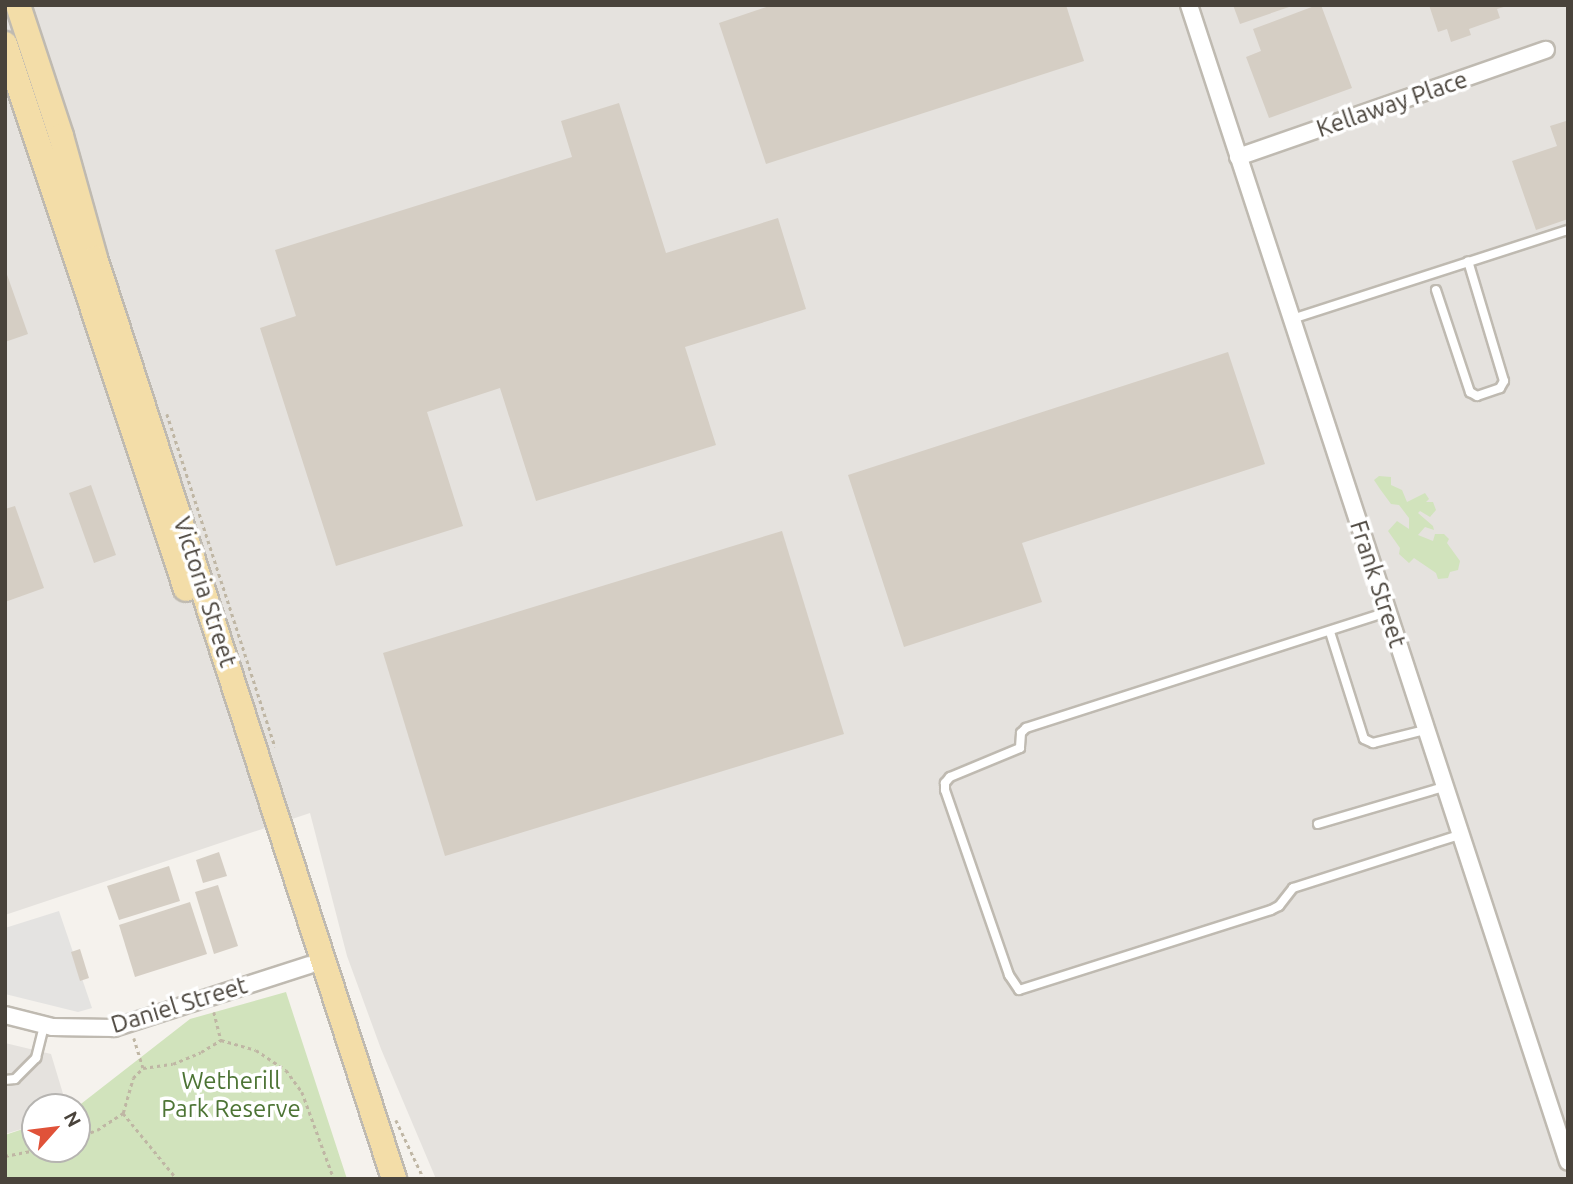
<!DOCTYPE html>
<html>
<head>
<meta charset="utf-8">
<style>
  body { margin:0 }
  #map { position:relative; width:1573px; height:1184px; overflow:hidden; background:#f5f2ed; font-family:Ubuntu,sans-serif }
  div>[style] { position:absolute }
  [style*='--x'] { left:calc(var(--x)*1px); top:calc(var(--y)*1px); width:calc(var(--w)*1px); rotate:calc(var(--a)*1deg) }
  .industrial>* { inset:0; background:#e5e2de }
  .green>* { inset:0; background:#d1e3bc }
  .parking>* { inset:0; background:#e4e3e1 }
  .building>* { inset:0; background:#d5cec4 }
  .path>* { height:2.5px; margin-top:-1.25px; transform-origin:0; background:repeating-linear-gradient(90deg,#bfb6a4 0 3.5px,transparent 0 7px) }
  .roads { filter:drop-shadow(2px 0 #bfbab1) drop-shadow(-2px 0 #bfbab1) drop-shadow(0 2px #bfbab1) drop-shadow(0 -2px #bfbab1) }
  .lane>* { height:8px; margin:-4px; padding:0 4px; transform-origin:4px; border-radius:4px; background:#fff }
  .street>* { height:16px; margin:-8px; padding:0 8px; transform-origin:8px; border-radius:8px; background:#fff }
  .primary>* { height:24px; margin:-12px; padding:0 12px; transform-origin:12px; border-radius:12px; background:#f3dda8 }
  span { translate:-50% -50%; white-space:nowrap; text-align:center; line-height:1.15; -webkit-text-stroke:7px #fff; paint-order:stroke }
  .street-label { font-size:24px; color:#49433b }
  .park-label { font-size:24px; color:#4d7435 }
  .frame { position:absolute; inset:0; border:7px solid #49433b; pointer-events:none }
  .north { position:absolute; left:21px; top:1093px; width:70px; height:70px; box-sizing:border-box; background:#fff; border:2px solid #b6b4b1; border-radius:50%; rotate:62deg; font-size:19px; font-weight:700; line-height:28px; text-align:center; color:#49433b }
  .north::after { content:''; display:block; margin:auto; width:24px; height:32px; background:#e05239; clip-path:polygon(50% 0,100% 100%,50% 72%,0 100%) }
</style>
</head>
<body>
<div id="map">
  <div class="industrial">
    <i style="clip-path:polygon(5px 5px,1568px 5px,1568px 1179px,436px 1179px,381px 1049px,347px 956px,310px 813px,5px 915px)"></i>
    <i style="clip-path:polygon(5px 1043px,51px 1054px,67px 1107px,35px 1107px,35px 1125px,5px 1134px)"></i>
  </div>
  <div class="green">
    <i style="clip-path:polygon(1379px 476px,1391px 477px,1391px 485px,1402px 490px,1407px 502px,1425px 493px,1429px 499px,1426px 502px,1433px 502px,1436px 510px,1430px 517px,1420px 511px,1418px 513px,1433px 526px,1434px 530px,1425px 527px,1418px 535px,1433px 541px,1435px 534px,1444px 534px,1449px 539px,1447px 543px,1460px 561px,1458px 570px,1450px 572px,1448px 578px,1438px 579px,1436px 573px,1414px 558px,1409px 563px,1399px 554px,1400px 548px,1388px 531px,1397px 521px,1409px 529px,1409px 518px,1399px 505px,1391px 504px,1380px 489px,1374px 480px)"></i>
    <i style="clip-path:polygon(286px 992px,347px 1179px,5px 1179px,5px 1135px,35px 1125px,35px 1149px,77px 1149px,77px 1107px,190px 1019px)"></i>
  </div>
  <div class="parking">
    <i style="clip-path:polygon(59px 911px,92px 1008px,78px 1012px,5px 994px,5px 928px)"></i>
  </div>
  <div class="building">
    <i style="clip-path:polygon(772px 5px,1066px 5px,1084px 61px,766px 164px,719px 23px)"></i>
    <i style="clip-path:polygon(1233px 5px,1292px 5px,1292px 6px,1240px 24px)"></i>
    <i style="clip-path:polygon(1317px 5px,1321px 5px,1352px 88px,1269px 118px,1246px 57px,1261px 51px,1253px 29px)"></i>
    <i style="clip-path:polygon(1429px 5px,1507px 5px,1507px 6px,1497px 9px,1500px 18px,1469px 29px,1471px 35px,1451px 42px,1447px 29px,1438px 32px)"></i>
    <i style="clip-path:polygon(619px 103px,666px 253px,778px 218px,806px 309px,685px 347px,716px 445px,536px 501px,500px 388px,427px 412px,463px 526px,336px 566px,260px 328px,296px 316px,275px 250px,572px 157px,561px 121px)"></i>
    <i style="clip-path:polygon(1566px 121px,1568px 219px,1536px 230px,1512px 161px,1557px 146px,1550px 126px)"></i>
    <i style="clip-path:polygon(5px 269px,28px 334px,5px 342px)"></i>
    <i style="clip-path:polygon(1228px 352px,1265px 464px,1022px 543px,1042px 602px,904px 647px,848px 475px)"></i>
    <i style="clip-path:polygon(91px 485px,116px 555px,94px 563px,69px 493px)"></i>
    <i style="clip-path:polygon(15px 506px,44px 588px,5px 602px,5px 509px)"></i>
    <i style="clip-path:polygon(782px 531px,844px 734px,445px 856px,383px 653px)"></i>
    <i style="clip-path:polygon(219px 852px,227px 876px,203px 883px,196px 860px)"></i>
    <i style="clip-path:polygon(169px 866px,180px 901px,119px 920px,107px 886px)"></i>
    <i style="clip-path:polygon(218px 885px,238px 946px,214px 954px,195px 892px)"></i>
    <i style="clip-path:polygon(190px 902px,207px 954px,135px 977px,119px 925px)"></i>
    <i style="clip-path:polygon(80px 949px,89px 978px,80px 981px,71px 952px)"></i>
  </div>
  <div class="path">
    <i style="--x:167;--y:414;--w:350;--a:72"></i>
    <i style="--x:214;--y:1012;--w:29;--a:76"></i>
    <i style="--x:134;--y:1038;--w:31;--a:73"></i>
    <i style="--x:123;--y:1113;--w:85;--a:50.7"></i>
    <i style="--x:396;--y:1120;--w:65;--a:64.6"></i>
    <i style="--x:77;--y:1137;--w:21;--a:-19"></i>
    <i style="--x:97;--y:1130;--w:31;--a:-33"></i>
    <i style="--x:123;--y:1113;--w:36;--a:-74"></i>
    <i style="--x:133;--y:1078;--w:14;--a:-45"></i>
    <i style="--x:143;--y:1068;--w:30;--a:-8"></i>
    <i style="--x:173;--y:1064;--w:30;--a:-23"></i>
    <i style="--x:201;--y:1052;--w:23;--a:-31"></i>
    <i style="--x:221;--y:1040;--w:36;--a:16"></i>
    <i style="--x:256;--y:1050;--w:36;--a:34"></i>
    <i style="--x:286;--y:1070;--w:27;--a:54"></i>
    <i style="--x:302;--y:1092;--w:93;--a:69.8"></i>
    <i style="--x:5;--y:1156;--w:38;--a:-11"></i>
  </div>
  <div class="roads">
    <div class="lane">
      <i style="--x:1436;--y:290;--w:108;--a:71.6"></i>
      <i style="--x:1470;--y:392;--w:8;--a:30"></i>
      <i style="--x:1477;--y:396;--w:24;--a:-19"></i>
      <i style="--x:1500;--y:388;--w:8;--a:-60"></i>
      <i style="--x:1504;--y:381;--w:125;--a:-106.7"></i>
      <i style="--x:1292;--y:319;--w:290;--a:-17.9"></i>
      <i style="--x:1387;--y:612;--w:379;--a:162.2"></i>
      <i style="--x:1026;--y:728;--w:7;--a:135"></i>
      <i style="--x:1021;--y:733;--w:15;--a:94"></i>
      <i style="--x:1020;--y:748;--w:76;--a:157.5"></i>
      <i style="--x:950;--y:777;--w:8;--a:130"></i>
      <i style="--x:945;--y:783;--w:7;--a:90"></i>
      <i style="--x:945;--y:790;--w:196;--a:70.9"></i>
      <i style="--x:1009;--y:975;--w:18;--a:56"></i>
      <i style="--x:1019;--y:990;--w:264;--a:-17.6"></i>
      <i style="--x:1271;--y:910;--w:9;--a:-27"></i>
      <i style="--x:1279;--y:906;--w:23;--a:-52"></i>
      <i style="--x:1293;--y:888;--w:174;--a:-17.7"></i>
      <i style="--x:1330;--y:632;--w:112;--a:72.4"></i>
      <i style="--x:1364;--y:739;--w:10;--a:24"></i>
      <i style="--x:1373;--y:743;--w:54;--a:-14"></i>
      <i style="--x:1318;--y:824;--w:131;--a:-16.4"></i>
      <i style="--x:5;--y:1080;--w:10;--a:-6"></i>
      <i style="--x:15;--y:1079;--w:30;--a:-45"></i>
      <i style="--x:36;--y:1058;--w:34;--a:-76"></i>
    </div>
    <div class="street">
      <i style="--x:1189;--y:5;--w:1217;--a:71.86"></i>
      <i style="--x:1238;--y:157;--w:326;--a:-19.2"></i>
      <i style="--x:5;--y:1015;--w:49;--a:14.3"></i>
      <i style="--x:52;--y:1027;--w:62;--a:0.9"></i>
      <i style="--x:114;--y:1028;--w:205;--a:-17.9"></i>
    </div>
    <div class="primary">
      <i style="--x:18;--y:5;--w:138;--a:71.8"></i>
      <i style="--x:61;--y:136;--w:127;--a:74.4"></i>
      <i style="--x:95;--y:258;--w:968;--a:72.01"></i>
      <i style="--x:5;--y:44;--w:574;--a:71.63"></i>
    </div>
  </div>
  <div class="street-label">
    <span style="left:1392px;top:104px;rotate:-19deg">Kellaway Place</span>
    <span style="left:1378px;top:584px;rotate:72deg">Frank Street</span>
    <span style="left:205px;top:592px;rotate:72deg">Victoria Street</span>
    <span style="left:179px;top:1005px;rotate:-17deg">Daniel Street</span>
  </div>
  <div class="park-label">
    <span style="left:231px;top:1095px">Wetherill<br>Park Reserve</span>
  </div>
  <div class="frame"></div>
  <div class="north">N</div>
</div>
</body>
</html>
